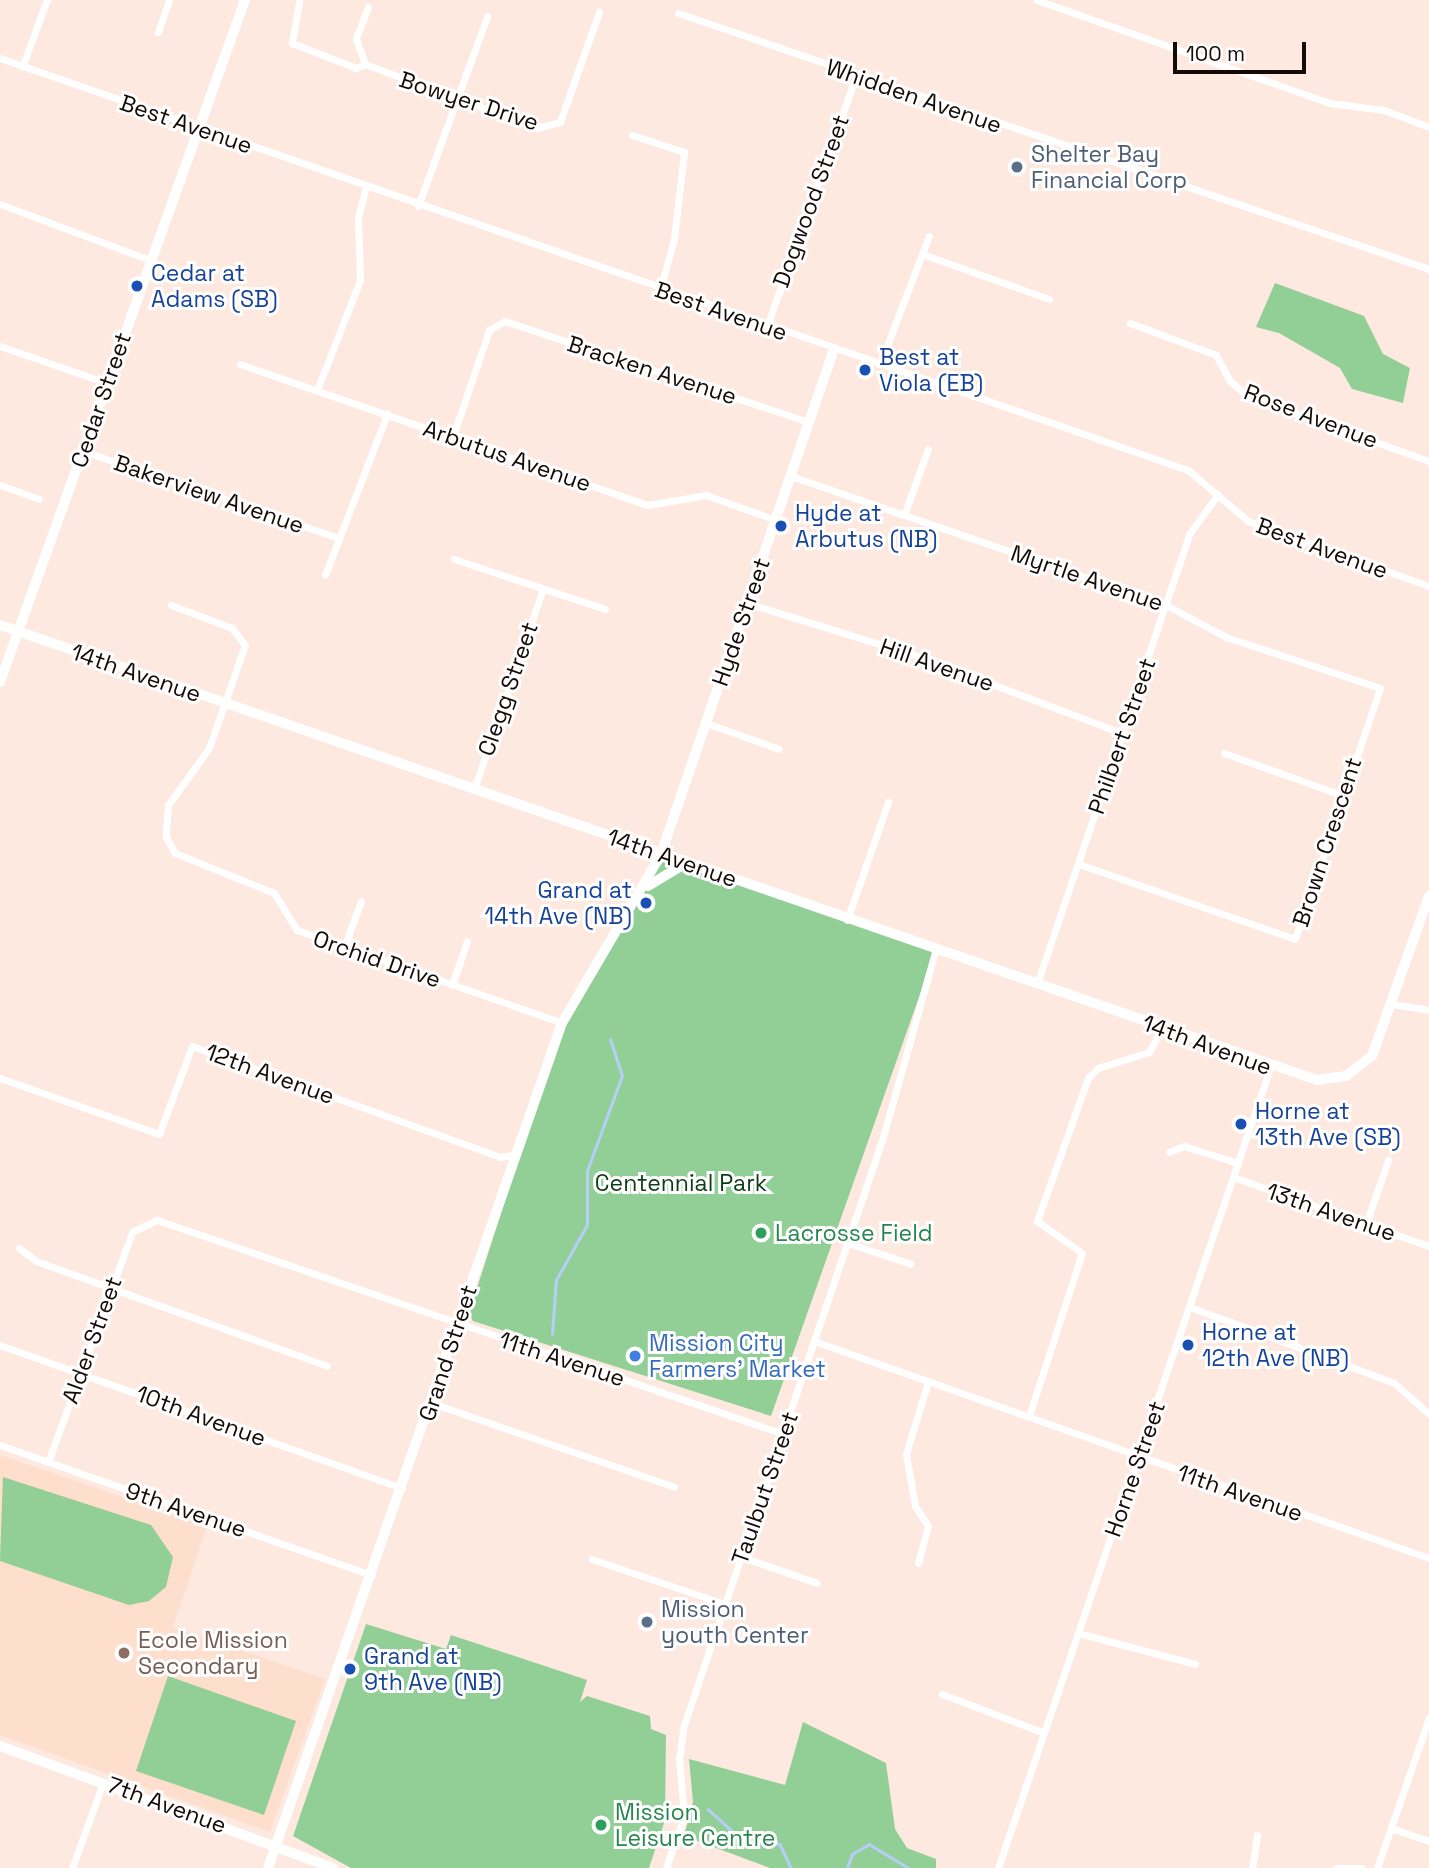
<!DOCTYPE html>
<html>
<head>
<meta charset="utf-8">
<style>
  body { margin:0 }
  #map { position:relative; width:1429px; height:1868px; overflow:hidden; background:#fde9df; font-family:"Space Grotesk",sans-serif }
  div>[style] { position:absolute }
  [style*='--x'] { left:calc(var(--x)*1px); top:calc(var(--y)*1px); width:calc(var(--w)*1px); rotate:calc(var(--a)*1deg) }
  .built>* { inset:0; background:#fedecc }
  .green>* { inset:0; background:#92cf97 }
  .stream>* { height:2.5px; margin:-1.25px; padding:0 1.25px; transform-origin:1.25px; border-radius:1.25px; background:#b6cef8 }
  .street>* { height:7px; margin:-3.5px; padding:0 3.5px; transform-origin:3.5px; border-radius:3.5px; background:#fff }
  .secondary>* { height:10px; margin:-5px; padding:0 5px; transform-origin:5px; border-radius:5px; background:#fff }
  .dots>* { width:19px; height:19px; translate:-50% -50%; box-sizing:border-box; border:4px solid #fff; border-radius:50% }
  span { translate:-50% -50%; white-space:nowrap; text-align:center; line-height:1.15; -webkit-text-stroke:6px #fff; paint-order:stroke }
  .street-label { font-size:23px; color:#130905 }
  .service-label { font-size:23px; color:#4e5e75 }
  .left { translate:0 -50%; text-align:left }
  .transit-label { font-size:23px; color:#164399 }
  .right { translate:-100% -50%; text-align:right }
  .park-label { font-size:23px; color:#0d3c15 }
  .leisure-label { font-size:23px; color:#27864d }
  .shop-label { font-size:23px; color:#366cbe }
  .education-label { font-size:23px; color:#785e54 }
  .scale { position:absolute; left:1173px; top:42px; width:133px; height:32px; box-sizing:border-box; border:4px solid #130905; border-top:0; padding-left:9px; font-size:21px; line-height:24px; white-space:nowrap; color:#130905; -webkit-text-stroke:5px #fff; paint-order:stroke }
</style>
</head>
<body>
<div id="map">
  <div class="built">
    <i style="clip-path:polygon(0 1455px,207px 1526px,173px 1627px,325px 1679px,270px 1832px,0 1735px)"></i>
  </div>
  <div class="green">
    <i style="clip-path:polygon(1275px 283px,1364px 316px,1383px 354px,1410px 368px,1403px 403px,1352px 389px,1340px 368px,1279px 333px,1256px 327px)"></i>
    <i style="clip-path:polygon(661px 854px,936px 949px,771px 1416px,473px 1321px,469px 1313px,562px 1023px)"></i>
    <i style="clip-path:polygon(3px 1477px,151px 1525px,173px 1557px,166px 1587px,149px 1601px,129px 1605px,0 1561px)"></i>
    <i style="clip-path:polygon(366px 1624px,446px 1649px,451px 1635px,587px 1680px,580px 1702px,587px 1696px,650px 1716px,651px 1729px,666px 1735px,665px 1820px,649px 1868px,351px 1868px,293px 1836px)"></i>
    <i style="clip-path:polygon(168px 1676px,296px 1721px,264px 1815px,136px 1771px)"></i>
    <i style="clip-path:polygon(803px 1722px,886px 1763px,895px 1829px,907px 1848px,936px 1859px,936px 1868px,770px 1868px,684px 1836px,693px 1802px,689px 1759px,785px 1785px)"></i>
  </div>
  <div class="stream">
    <i style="--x:552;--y:1334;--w:54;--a:-85.8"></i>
    <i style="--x:556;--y:1280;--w:63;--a:-60.6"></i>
    <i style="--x:587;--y:1225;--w:54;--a:-90"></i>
    <i style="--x:587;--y:1171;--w:101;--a:-69.8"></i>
    <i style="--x:622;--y:1076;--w:38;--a:-108"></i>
    <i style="--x:708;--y:1809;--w:47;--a:42.4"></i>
    <i style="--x:743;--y:1841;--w:37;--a:5"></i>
    <i style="--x:780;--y:1844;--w:26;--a:65"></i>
    <i style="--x:847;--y:1868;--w:15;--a:-70"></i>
    <i style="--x:852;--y:1854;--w:20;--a:-30"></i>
    <i style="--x:869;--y:1844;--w:47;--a:31"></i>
  </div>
  <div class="street">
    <i style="--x:1037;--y:0;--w:310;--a:19.4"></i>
    <i style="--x:1329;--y:103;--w:55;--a:7.3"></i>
    <i style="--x:1384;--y:110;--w:48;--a:20.7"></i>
    <i style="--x:299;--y:2;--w:42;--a:99.7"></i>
    <i style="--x:292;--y:43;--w:69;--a:21.3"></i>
    <i style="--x:356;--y:68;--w:10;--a:-24"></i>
    <i style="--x:368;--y:7;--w:34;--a:111"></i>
    <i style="--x:356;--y:39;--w:27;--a:70"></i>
    <i style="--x:365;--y:64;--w:184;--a:20.4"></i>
    <i style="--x:537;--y:128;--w:24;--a:-15"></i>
    <i style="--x:560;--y:122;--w:117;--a:-70.5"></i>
    <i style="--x:678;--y:13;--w:793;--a:18.82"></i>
    <i style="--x:158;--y:32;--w:34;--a:-71"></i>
    <i style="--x:0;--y:58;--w:1257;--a:19.13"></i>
    <i style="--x:1188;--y:470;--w:79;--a:40.4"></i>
    <i style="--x:1248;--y:521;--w:192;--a:19.8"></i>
    <i style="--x:22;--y:67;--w:72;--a:-69.5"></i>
    <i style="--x:632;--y:135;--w:55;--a:18.1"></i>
    <i style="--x:684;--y:152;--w:88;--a:96.6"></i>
    <i style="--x:674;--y:239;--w:53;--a:105.4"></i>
    <i style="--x:0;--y:204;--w:160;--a:20.5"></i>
    <i style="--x:418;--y:206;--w:202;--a:-70"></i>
    <i style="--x:922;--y:254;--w:135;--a:19.5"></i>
    <i style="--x:1130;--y:323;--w:92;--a:20.4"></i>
    <i style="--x:1216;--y:355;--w:30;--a:62"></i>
    <i style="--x:1230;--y:381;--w:23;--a:41"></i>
    <i style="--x:1247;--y:396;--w:193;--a:19.7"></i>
    <i style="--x:767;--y:326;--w:265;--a:-70.4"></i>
    <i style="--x:0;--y:346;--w:113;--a:19.1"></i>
    <i style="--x:240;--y:364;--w:432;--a:19.1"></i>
    <i style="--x:648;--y:505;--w:59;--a:-9.8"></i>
    <i style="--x:706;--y:495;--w:74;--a:19.7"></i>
    <i style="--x:880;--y:364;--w:137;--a:-69.1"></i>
    <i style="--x:317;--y:390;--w:118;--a:-68.6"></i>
    <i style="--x:360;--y:280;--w:63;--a:-91.8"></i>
    <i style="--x:358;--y:217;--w:31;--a:-75"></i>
    <i style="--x:453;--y:436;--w:112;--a:-71.2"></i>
    <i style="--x:489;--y:330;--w:18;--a:-29"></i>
    <i style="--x:505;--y:321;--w:320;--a:18.4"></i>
    <i style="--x:83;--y:451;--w:266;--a:18.8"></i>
    <i style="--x:791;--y:476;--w:397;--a:19"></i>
    <i style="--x:1166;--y:605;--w:68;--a:28.1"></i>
    <i style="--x:1226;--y:637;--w:162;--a:18.3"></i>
    <i style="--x:1380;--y:688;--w:265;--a:108.7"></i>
    <i style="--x:1295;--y:939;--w:229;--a:-160.9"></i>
    <i style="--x:0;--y:485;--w:41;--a:19.7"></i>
    <i style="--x:904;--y:515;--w:70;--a:-70"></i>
    <i style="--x:454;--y:559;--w:159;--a:18.3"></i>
    <i style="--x:325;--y:575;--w:173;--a:-68.9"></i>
    <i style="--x:747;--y:603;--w:176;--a:17.2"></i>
    <i style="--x:915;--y:655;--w:223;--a:20.7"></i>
    <i style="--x:171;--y:605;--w:65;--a:20.7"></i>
    <i style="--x:232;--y:628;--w:21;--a:53"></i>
    <i style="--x:245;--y:645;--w:109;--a:109.3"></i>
    <i style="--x:209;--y:748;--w:70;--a:125.7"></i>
    <i style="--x:168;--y:805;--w:32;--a:94"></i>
    <i style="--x:166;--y:837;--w:18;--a:61"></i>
    <i style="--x:175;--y:853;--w:107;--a:22"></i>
    <i style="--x:274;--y:893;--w:44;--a:58.1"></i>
    <i style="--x:297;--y:930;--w:281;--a:19.3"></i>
    <i style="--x:706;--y:723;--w:77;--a:19.6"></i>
    <i style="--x:1224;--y:753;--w:124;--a:19.7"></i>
    <i style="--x:474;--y:789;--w:212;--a:-71"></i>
    <i style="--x:847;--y:920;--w:125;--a:-70.8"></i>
    <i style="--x:344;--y:947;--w:49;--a:-69.7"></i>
    <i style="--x:1037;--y:984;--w:476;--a:-71.3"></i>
    <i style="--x:1190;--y:533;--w:48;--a:-54.3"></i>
    <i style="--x:452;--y:985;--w:46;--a:-71.2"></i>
    <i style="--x:1392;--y:1004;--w:37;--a:9"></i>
    <i style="--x:0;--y:1078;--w:169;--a:19.4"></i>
    <i style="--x:159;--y:1134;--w:94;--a:-69.4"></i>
    <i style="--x:192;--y:1046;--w:327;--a:19.8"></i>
    <i style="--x:500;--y:1157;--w:17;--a:-10"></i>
    <i style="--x:1169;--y:1152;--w:16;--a:-22"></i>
    <i style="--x:1184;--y:1146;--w:57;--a:17.5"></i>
    <i style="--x:1233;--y:1177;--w:208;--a:19.4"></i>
    <i style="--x:1366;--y:1224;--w:68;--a:-71"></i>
    <i style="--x:848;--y:1243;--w:66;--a:18.4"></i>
    <i style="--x:19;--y:1248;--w:21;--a:37"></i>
    <i style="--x:36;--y:1261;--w:309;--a:19.8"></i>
    <i style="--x:1190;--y:1307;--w:218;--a:20.4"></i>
    <i style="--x:1394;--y:1383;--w:47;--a:41.5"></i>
    <i style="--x:814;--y:1341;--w:652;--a:19.44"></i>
    <i style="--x:0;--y:1345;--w:427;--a:19.6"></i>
    <i style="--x:432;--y:1403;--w:256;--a:19.1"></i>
    <i style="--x:1029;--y:1416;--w:171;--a:-72"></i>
    <i style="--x:1082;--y:1253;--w:55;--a:-144.6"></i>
    <i style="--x:1037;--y:1221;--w:152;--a:-70.4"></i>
    <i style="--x:1088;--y:1078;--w:14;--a:-45"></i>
    <i style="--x:1098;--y:1068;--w:53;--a:-17.4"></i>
    <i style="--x:1149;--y:1052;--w:26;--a:-61"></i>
    <i style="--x:0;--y:1445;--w:394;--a:19.3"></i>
    <i style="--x:48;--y:1462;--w:245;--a:-69.9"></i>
    <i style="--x:132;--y:1232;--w:28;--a:-26"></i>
    <i style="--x:157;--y:1220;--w:663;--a:18.85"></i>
    <i style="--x:742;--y:1557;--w:79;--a:19.1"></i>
    <i style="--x:592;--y:1559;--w:139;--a:18.8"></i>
    <i style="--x:918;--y:1563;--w:38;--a:-75"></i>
    <i style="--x:928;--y:1526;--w:24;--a:-123"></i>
    <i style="--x:915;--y:1506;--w:53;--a:-99.8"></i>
    <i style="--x:906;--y:1454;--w:75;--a:-73"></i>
    <i style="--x:1078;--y:1633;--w:121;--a:14.8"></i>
    <i style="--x:942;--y:1694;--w:109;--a:20.9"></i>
    <i style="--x:1391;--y:1828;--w:40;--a:18.9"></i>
    <i style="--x:72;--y:1868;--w:90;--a:-70"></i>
    <i style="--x:666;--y:1868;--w:55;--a:-70.9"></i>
    <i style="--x:684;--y:1816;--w:57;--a:-95"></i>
    <i style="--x:679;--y:1759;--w:34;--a:-82"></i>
    <i style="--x:684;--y:1725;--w:621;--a:-71.3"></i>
    <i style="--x:883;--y:1137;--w:195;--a:-74.3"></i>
    <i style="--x:998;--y:1868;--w:845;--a:-71.22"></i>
    <i style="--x:1252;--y:1868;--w:33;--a:-81"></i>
    <i style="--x:1337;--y:1868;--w:25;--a:0"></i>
    <i style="--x:1377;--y:1868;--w:159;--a:-70.9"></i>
  </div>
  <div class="secondary">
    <i style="--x:0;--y:625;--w:1393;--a:19.06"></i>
    <i style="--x:1317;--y:1080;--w:29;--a:-8"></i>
    <i style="--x:1346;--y:1076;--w:33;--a:-38"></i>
    <i style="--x:1372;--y:1056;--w:170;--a:-70.4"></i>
    <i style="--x:0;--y:682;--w:725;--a:-70.24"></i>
    <i style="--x:648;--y:886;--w:44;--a:-31.2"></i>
    <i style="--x:0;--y:1746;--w:355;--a:20.1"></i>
    <i style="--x:268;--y:1868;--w:895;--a:-70.82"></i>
    <i style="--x:562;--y:1023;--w:196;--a:-59.6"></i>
    <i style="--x:661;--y:854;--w:534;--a:-71.09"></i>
  </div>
  <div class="dots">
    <i style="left:1017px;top:167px;background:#5c6f8a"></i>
    <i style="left:137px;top:286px;background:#1a4fb4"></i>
    <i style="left:865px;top:370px;background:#1a4fb4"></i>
    <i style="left:781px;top:526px;background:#1a4fb4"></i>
    <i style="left:646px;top:903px;background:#1a4fb4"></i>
    <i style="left:1241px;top:1124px;background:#1a4fb4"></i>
    <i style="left:761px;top:1233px;background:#2e9e5b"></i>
    <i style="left:1188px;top:1345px;background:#1a4fb4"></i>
    <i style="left:635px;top:1356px;background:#3f7fe0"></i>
    <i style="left:647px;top:1622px;background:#5c6f8a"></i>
    <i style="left:124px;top:1653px;background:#8d6e63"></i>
    <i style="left:350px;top:1669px;background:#1a4fb4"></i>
    <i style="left:601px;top:1825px;background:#2e9e5b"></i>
  </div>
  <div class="street-label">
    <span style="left:914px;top:96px;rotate:19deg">Whidden Avenue</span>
    <span style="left:469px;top:101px;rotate:18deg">Bowyer Drive</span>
    <span style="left:186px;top:124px;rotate:19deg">Best Avenue</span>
    <span style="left:811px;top:201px;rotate:-70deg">Dogwood Street</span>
    <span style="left:721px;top:311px;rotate:19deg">Best Avenue</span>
    <span style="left:652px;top:370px;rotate:18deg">Bracken Avenue</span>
    <span style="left:101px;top:400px;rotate:-71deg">Cedar Street</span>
    <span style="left:1311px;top:416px;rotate:21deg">Rose Avenue</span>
    <span style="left:507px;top:456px;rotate:19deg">Arbutus Avenue</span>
    <span style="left:209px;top:494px;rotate:19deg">Bakerview Avenue</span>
    <span style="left:1322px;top:548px;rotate:20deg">Best Avenue</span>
    <span style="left:1087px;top:578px;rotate:19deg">Myrtle Avenue</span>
    <span style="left:741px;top:622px;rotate:-71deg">Hyde Street</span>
    <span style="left:937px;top:665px;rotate:19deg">Hill Avenue</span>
    <span style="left:136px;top:673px;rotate:19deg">14th Avenue</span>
    <span style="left:508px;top:689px;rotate:-71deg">Clegg Street</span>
    <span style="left:1122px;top:736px;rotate:-71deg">Philbert Street</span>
    <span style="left:1327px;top:842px;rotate:-72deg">Brown Crescent</span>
    <span style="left:672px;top:858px;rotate:19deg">14th Avenue</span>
    <span style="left:377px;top:959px;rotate:19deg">Orchid Drive</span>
    <span style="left:1207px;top:1045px;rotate:20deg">14th Avenue</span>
    <span style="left:270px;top:1074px;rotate:20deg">12th Avenue</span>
    <span style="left:1331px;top:1212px;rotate:19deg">13th Avenue</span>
    <span style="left:92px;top:1340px;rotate:-70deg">Alder Street</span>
    <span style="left:448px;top:1353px;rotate:-72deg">Grand Street</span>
    <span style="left:562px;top:1359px;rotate:18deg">11th Avenue</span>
    <span style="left:201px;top:1416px;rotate:20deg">10th Avenue</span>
    <span style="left:1135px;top:1469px;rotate:-71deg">Horne Street</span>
    <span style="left:765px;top:1488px;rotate:-71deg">Taulbut Street</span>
    <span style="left:1240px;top:1493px;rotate:19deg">11th Avenue</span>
    <span style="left:186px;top:1510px;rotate:19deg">9th Avenue</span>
    <span style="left:167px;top:1805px;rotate:20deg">7th Avenue</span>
  </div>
  <div class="service-label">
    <span class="left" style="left:1031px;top:167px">Shelter Bay<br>Financial Corp</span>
    <span class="left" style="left:661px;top:1622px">Mission<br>youth Center</span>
  </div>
  <div class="transit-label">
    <span class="left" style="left:151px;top:286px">Cedar at<br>Adams (SB)</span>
    <span class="left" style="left:879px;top:370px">Best at<br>Viola (EB)</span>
    <span class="left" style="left:795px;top:526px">Hyde at<br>Arbutus (NB)</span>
    <span class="right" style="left:632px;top:903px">Grand at<br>14th Ave (NB)</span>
    <span class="left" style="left:1255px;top:1124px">Horne at<br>13th Ave (SB)</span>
    <span class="left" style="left:1202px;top:1345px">Horne at<br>12th Ave (NB)</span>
    <span class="left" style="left:364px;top:1669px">Grand at<br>9th Ave (NB)</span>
  </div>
  <div class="park-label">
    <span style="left:681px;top:1183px">Centennial Park</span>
  </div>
  <div class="leisure-label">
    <span class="left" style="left:775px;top:1233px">Lacrosse Field</span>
    <span class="left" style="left:615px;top:1825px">Mission<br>Leisure Centre</span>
  </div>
  <div class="shop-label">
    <span class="left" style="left:649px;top:1356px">Mission City<br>Farmers’ Market</span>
  </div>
  <div class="education-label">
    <span class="left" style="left:138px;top:1653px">Ecole Mission<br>Secondary</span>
  </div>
  <div class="scale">100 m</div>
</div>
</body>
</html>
